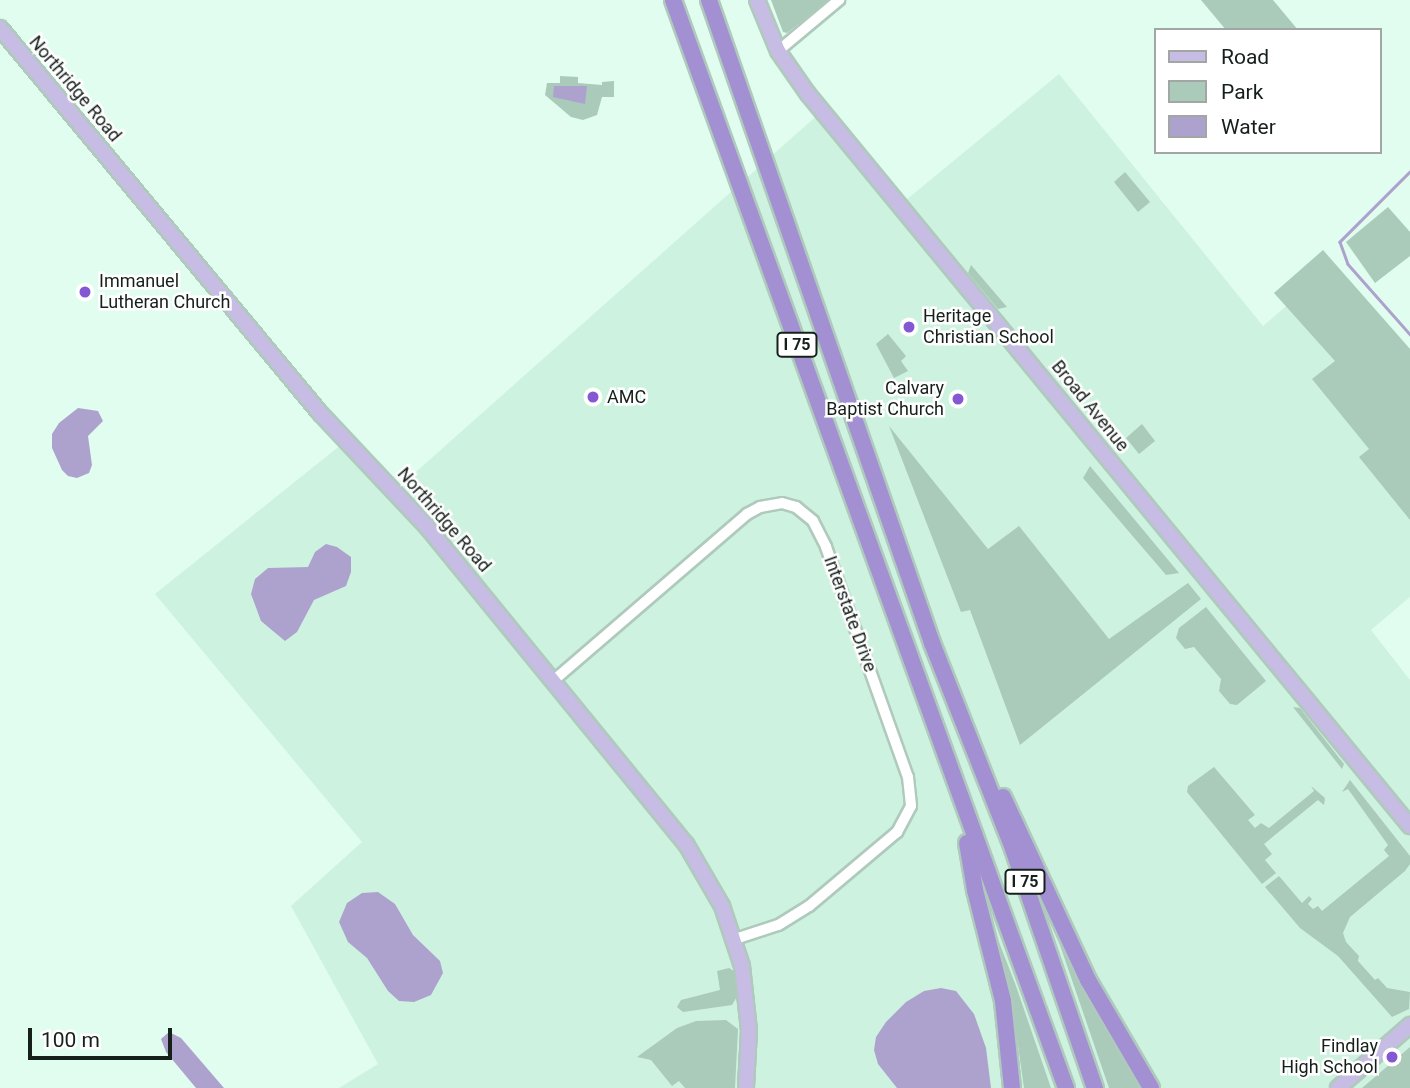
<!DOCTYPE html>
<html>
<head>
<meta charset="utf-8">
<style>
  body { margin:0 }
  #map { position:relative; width:1410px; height:1088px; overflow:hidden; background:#e1fdef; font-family:Roboto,sans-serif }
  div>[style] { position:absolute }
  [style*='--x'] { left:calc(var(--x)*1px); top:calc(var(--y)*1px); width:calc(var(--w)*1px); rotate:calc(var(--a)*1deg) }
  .built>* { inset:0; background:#cef2e0 }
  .green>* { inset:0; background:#aacaba }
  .water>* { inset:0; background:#ada2cd }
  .stream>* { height:2.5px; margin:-1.25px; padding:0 1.25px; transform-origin:1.25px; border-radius:1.25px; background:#ada2cd }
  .roads { filter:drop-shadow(2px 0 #afcabd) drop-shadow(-2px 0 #afcabd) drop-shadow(0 2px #afcabd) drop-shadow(0 -2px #afcabd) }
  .minor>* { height:10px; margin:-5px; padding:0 5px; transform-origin:5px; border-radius:5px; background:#fff }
  .major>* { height:14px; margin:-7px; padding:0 7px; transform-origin:7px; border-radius:7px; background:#c7bce4 }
  .highway>* { height:16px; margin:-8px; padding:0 8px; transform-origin:8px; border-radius:8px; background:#a290d2 }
  .dots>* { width:19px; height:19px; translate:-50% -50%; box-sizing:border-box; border:4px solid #fff; border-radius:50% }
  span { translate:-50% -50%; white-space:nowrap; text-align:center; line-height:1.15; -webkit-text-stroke:5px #fff; paint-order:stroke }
  .shield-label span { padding:2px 5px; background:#fff; border:2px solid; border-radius:5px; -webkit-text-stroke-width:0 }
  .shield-label { font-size:16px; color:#16201b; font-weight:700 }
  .street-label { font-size:18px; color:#16201b }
  .poi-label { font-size:18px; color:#16201b }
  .left { translate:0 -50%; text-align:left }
  .right { translate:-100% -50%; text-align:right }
  .legend { position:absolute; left:1154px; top:28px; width:228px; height:126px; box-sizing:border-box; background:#fff; border:2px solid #a2a6a4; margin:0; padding:9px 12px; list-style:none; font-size:21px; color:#16201b }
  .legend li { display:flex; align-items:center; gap:14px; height:35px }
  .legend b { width:35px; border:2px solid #a2a6a4 }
  .scale { position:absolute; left:28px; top:1028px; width:144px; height:32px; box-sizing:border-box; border:4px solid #16201b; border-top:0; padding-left:9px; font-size:21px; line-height:24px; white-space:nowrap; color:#16201b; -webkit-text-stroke:5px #fff; paint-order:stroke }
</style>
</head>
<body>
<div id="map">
  <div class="built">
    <i style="clip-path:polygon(1059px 74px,1263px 326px,1335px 264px,1410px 349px,1410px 597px,1371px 630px,1410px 680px,1410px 1088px,339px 1088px,378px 1064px,291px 906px,362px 842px,155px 594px,352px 436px,399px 487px,822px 111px,900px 205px)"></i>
  </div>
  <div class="green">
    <i style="clip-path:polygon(771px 0,829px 0,787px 33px,783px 32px)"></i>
    <i style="clip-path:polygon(1201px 0,1273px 0,1298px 30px,1226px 30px)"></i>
    <i style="clip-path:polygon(560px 76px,578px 77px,578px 83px,602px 85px,602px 82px,614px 81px,614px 97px,602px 97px,597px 115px,583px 120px,571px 117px,545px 95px,547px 83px,560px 83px)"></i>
    <i style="clip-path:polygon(1125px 172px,1150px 202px,1138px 212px,1114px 182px)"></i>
    <i style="clip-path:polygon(1388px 207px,1410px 232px,1410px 256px,1375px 283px,1346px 242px)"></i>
    <i style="clip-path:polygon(1323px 250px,1410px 349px,1410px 520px,1359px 457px,1369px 449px,1312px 379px,1335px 361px,1274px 293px)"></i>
    <i style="clip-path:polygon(971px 265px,1007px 307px,998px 309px,968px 273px)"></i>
    <i style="clip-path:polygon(888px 334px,906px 356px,901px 361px,908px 371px,894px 378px,876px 344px)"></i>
    <i style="clip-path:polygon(1142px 424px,1155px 441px,1139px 454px,1126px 438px)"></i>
    <i style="clip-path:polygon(889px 426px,988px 549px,1019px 526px,1109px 639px,1188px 583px,1201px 599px,1020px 745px,970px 610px,961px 612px)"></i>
    <i style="clip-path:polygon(1090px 466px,1179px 573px,1166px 575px,1083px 478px)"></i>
    <i style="clip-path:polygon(1206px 607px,1266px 681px,1237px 705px,1230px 704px,1219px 691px,1221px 679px,1194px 647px,1185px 649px,1176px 638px,1179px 628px)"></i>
    <i style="clip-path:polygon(1293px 707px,1300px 708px,1307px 717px,1344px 764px,1342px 769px)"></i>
    <i style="clip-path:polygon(1214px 767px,1255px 815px,1248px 820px,1255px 828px,1261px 823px,1269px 828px,1314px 791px,1311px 786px,1325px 798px,1324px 805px,1318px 800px,1264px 844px,1272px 854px,1265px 860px,1276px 873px,1262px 884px,1187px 792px,1188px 786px)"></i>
    <i style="clip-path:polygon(1350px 780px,1410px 856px,1410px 864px,1405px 871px,1350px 917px,1343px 933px,1346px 942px,1359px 956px,1358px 961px,1375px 980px,1378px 978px,1387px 988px,1410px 992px,1409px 1009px,1392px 1017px,1338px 956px,1300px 928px,1265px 887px,1279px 876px,1302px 903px,1309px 896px,1312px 899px,1308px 904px,1313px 909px,1318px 906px,1322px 911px,1389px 856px,1384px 850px,1388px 845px,1348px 789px,1342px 792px)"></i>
    <i style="clip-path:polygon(1050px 916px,1106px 1028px,1143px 1088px,1109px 1088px)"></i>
    <i style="clip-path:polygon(997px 937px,1016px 986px,1051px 1088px,1024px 1088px,1013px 1010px,1005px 988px)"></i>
    <i style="clip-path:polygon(729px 968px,734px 971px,738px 995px,732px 1005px,683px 1012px,677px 1007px,681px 1000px,720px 990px,717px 971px)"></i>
    <i style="clip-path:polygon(726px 1020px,738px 1029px,735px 1088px,685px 1088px,679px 1081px,672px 1086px,651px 1060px,637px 1057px,677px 1028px,696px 1021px)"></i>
    <i style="clip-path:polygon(1410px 1047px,1410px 1088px,1362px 1088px)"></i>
  </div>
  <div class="water">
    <i style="clip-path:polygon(554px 86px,587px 86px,585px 104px,553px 97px)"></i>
    <i style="clip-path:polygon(78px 408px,98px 411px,103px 421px,88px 436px,92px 465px,89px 473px,77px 478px,68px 476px,62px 470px,52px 448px,52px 434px,59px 423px)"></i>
    <i style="clip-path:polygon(326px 544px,337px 547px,351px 557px,351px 572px,346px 586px,314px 600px,297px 632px,285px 641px,261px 621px,251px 594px,255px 579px,268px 568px,308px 567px,315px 552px)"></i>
    <i style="clip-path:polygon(378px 892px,395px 904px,413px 935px,440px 961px,443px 973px,431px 995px,414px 1002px,399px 1001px,388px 991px,367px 958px,348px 942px,339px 922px,347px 903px,362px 893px)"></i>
    <i style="clip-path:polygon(941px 988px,956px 991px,974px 1014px,986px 1048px,991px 1088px,897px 1088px,878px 1064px,874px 1050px,876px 1037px,886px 1022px,906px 1002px,924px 991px)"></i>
    <i style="clip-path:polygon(169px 1032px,181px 1038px,224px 1088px,196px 1088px,166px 1052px,161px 1039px)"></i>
  </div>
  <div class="stream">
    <i style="--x:1410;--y:172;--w:99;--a:135"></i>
    <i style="--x:1340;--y:242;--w:23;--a:70"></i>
    <i style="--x:1348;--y:264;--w:94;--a:48.5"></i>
  </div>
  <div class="roads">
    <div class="minor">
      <i style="--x:778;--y:51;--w:80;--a:-39.9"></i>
      <i style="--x:553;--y:681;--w:256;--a:-40.7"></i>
      <i style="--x:747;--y:514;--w:15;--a:-28"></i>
      <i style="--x:760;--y:507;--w:22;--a:-10"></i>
      <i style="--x:782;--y:503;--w:15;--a:16"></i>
      <i style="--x:796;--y:507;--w:22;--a:39"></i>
      <i style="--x:813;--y:521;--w:29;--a:63"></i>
      <i style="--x:826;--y:547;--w:244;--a:70.4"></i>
      <i style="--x:908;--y:777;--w:29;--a:84"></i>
      <i style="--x:911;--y:806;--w:30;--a:118"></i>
      <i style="--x:897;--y:832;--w:115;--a:139.9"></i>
      <i style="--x:809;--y:906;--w:36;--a:148"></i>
      <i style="--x:778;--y:925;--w:45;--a:162"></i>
    </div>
    <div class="major">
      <i style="--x:757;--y:0;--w:55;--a:67.6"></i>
      <i style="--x:778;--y:51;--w:52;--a:55.1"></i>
      <i style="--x:808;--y:94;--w:948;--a:50.57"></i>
      <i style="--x:0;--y:28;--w:501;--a:50.27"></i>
      <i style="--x:320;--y:413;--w:158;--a:46.8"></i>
      <i style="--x:428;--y:528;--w:408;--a:50.8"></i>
      <i style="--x:686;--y:844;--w:72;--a:59.9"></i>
      <i style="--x:722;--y:906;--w:63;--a:71.6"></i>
      <i style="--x:742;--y:966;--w:64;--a:83.8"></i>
      <i style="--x:749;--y:1030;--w:58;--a:93"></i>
      <i style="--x:1338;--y:1088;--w:96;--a:-41.2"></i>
    </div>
    <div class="highway">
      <i style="--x:673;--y:0;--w:1157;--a:70.14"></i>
      <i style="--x:709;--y:0;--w:681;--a:70.87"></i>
      <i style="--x:932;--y:643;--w:221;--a:68.5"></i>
      <i style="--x:1013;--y:849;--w:253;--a:71.1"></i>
      <i style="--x:1003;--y:797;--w:202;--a:65.1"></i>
      <i style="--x:1088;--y:980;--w:125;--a:59.7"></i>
      <i style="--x:967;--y:843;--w:48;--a:80.3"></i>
      <i style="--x:975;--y:890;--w:114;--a:75.8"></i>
      <i style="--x:1003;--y:1001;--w:87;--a:84.1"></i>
    </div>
  </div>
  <div class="dots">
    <i style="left:85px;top:292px;background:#8358d2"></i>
    <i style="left:909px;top:327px;background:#8358d2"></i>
    <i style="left:593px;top:397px;background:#8358d2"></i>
    <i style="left:958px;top:399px;background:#8358d2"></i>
    <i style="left:1392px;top:1057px;background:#8358d2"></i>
  </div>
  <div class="shield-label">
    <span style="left:797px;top:345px">I 75</span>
    <span style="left:1025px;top:882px">I 75</span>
  </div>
  <div class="street-label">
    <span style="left:75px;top:89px;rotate:50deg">Northridge Road</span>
    <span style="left:1090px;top:406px;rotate:51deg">Broad Avenue</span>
    <span style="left:444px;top:520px;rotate:49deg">Northridge Road</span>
    <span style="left:850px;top:614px;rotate:70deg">Interstate Drive</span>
  </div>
  <div class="poi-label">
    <span class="left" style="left:99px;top:292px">Immanuel<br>Lutheran Church</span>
    <span class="left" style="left:923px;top:327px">Heritage<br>Christian School</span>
    <span class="right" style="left:944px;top:399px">Calvary<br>Baptist Church</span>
    <span class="left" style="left:607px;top:397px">AMC</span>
    <span class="right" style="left:1378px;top:1057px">Findlay<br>High School</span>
  </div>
  <ul class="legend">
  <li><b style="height:9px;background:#c7bce4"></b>Road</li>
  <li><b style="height:19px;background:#aacaba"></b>Park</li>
  <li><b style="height:19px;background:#ada2cd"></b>Water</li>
  </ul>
  <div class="scale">100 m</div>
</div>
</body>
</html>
